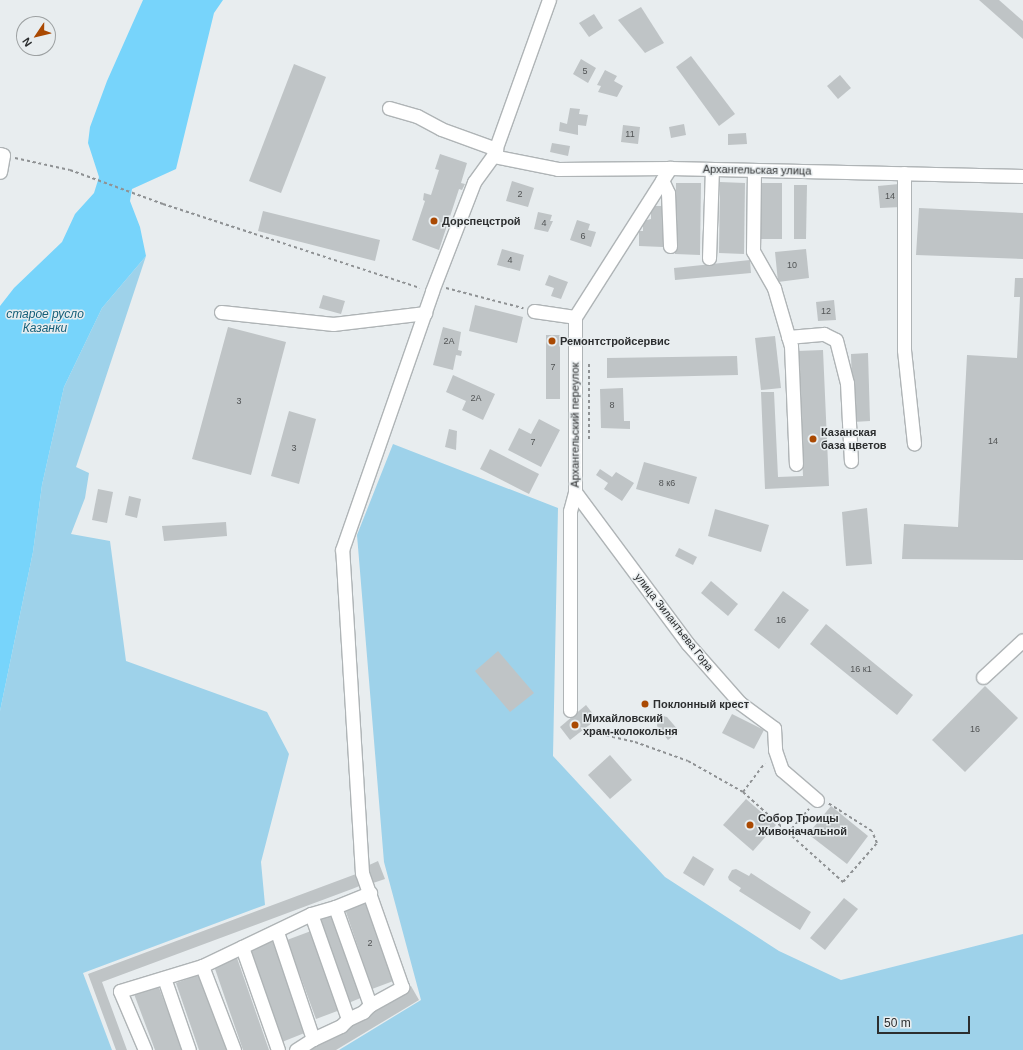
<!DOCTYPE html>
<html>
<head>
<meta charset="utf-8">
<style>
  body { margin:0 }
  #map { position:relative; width:1023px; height:1050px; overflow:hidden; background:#e8edef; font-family:Helvetica,sans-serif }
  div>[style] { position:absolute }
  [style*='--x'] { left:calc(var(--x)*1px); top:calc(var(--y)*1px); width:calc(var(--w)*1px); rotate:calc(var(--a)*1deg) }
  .green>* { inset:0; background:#9ed2ea }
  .water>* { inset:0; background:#77d4fb }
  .building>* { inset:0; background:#bfc4c6 }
  .path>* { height:2px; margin-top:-1px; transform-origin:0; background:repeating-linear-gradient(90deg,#8f9294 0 3px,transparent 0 6px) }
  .roads { filter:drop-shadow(1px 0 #afb4b6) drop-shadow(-1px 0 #afb4b6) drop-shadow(0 1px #afb4b6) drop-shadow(0 -1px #afb4b6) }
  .minor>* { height:13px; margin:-6.5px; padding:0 6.5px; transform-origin:6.5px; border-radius:6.5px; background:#fff }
  .dots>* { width:11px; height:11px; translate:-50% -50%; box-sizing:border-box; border:2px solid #e8edef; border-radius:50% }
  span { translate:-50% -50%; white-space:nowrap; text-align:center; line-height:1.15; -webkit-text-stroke:3px #e8edef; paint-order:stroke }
  .number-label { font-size:9px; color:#515455 }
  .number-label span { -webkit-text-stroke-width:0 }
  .street-label { font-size:11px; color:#2c2e2f }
  .poi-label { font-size:11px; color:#2c2e2f; font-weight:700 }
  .left { translate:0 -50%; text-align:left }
  .water-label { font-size:12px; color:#145f79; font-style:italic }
  .north { position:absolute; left:16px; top:16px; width:40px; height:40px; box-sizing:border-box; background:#e8edef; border:1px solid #9da1a2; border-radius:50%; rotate:235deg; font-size:11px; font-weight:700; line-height:16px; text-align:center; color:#2c2e2f }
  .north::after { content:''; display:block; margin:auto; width:14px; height:18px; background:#aa4902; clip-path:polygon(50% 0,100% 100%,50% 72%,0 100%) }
  .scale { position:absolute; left:877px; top:1016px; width:93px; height:18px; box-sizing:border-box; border:2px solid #2c2e2f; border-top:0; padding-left:5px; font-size:12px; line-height:14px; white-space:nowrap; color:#2c2e2f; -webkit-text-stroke:3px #e8edef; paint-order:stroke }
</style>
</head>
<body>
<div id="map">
  <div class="green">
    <i style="clip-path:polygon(146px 256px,76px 467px,89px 473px,85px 498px,71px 534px,110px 541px,126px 661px,267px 712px,289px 754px,261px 862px,265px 905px,83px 973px,112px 1050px,0 1050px,0 711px,33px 552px,42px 485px,64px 387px,102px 308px)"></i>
    <i style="clip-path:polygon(393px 444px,558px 508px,553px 756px,665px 877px,779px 951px,841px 980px,1023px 934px,1023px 1050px,339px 1050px,421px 1000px,384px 862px,357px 535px)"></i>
  </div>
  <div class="water">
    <i style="clip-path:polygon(143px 0,223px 0,214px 13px,176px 169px,132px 189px,130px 201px,140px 227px,146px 256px,102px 308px,64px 387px,42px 485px,33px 552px,0 711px,0 306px,14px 288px,62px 242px,75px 214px,94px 193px,99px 177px,88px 143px,90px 127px,107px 81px)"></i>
  </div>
  <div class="building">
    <i style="clip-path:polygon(979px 0,999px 0,1023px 21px,1023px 39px)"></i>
    <i style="clip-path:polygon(641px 7px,664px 43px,645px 53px,618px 20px)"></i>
    <i style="clip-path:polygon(594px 14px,603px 28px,589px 37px,579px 23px)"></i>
    <i style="clip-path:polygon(691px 56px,735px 114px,719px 126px,676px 67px)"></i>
    <i style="clip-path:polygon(581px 59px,596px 68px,588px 83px,573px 74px)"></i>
    <i style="clip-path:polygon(294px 64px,326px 77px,281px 193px,249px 181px)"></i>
    <i style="clip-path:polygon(605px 70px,617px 76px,614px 81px,623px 86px,617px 97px,598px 92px,601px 86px,597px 85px)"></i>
    <i style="clip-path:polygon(840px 75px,851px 88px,838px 99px,827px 86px)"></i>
    <i style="clip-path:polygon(570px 108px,580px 109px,579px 114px,588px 115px,586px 126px,578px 125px,578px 135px,559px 131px,560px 122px,567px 124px)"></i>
    <i style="clip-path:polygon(684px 124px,686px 135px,671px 138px,669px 127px)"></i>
    <i style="clip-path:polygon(623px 125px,640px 127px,638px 144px,621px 142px)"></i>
    <i style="clip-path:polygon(746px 133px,747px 144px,728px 145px,728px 134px)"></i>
    <i style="clip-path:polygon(552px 143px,570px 146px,568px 156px,550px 152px)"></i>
    <i style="clip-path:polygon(440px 154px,467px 163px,461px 183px,465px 184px,462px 190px,459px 189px,439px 250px,412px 240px,425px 201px,423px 200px,424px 193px,431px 195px,439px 170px,435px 169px)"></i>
    <i style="clip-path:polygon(512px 181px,534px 188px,528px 207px,506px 201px)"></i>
    <i style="clip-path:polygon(720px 182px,745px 183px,744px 254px,719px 253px)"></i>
    <i style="clip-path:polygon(676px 183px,701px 183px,700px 255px,675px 254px)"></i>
    <i style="clip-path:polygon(758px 183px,782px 183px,782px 239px,758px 239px)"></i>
    <i style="clip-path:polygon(899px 184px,901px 207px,880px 208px,878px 186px)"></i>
    <i style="clip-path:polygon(794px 185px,807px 185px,806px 239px,794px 239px)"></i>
    <i style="clip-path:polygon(651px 206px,664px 206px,663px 247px,639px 246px,639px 231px,643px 231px,643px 221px,651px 219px)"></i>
    <i style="clip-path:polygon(919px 208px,1023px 213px,1023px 259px,916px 255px)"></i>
    <i style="clip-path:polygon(263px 211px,380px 240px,375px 261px,258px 231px)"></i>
    <i style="clip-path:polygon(538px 212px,552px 215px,550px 221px,553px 221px,548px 232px,534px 229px)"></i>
    <i style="clip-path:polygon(577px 220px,590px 224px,588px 230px,596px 232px,591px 247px,570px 240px)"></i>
    <i style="clip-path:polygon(502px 249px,524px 255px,520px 271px,497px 265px)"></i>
    <i style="clip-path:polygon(806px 249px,809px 278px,778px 282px,775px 252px)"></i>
    <i style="clip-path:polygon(750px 260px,751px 273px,675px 280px,674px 268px)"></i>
    <i style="clip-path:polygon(549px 275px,568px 282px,561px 299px,551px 296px,554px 288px,545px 285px)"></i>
    <i style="clip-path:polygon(1015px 278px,1023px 278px,1023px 560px,902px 559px,904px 524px,958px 527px,967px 355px,1017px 358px,1020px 297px,1014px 297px)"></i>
    <i style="clip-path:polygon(323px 295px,345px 301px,341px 314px,319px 308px)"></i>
    <i style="clip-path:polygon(834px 300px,836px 320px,818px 321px,816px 302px)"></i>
    <i style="clip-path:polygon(475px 305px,523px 317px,517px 343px,469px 331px)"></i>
    <i style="clip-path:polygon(228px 327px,286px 342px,251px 475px,192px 459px)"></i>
    <i style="clip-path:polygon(443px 327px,461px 332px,458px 350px,462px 351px,461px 356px,456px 355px,453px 370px,433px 365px)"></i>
    <i style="clip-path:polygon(546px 335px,560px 335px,560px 399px,546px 399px)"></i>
    <i style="clip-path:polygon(775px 336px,781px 388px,761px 390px,755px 338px)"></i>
    <i style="clip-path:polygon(823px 350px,829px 486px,765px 489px,761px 392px,774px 392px,778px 477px,803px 476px,797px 351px)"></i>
    <i style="clip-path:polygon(868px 353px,870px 421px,853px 422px,851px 354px)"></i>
    <i style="clip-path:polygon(737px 356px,738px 375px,607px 378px,607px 358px)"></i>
    <i style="clip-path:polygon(453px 375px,495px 394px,483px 420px,462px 410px,466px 401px,446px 392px)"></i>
    <i style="clip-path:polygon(623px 388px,624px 421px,630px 421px,630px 429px,601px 428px,600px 389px)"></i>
    <i style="clip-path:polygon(289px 411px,316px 419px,299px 484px,271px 476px)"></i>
    <i style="clip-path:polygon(539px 419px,560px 430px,541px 467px,508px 450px,519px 428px,531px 434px)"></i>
    <i style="clip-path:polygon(449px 429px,457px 431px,456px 450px,445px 447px)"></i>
    <i style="clip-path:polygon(490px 449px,539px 474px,529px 494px,480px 469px)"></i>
    <i style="clip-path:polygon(644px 462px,697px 477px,689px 504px,636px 489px)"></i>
    <i style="clip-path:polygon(600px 469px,612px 477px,616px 472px,634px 483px,622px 501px,604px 489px,608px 483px,596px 475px)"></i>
    <i style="clip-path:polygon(98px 489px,113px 492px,107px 523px,92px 520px)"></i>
    <i style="clip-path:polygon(129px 496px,141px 499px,137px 518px,125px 515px)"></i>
    <i style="clip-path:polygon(867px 508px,872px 564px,846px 566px,842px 512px)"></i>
    <i style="clip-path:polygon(715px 509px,769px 525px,761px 552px,708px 536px)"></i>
    <i style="clip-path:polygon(226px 522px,227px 536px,164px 541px,162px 526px)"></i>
    <i style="clip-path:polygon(679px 548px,697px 557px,693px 565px,675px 556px)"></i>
    <i style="clip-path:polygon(711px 581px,738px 604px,728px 616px,701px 593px)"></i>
    <i style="clip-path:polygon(783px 591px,809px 610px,779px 649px,754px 630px)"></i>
    <i style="clip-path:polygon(826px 624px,913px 695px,897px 715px,810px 644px)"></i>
    <i style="clip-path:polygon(498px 651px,534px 693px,510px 712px,475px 671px)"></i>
    <i style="clip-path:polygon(985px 686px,1018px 718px,965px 772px,932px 740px)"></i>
    <i style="clip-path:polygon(586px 705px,597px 719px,570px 740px,560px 727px)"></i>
    <i style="clip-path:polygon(732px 714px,764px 730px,754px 749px,722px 733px)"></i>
    <i style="clip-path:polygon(663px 716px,667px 717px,679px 731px,668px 740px,657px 726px,658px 718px)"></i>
    <i style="clip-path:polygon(610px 755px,632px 780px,610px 799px,588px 775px)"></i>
    <i style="clip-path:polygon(746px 799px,776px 825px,753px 851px,723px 825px)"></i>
    <i style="clip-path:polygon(831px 806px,868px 836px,847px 864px,808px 834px)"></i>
    <i style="clip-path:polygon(693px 856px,714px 869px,704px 886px,683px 873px)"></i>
    <i style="clip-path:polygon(378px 861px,385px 879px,373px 883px,367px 866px)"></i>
    <i style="clip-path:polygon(736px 869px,749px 876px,751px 873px,811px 912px,800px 930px,739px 891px,741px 888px,729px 880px,728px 877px,732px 870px)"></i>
    <i style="clip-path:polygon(356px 874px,362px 885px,352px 889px,102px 982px,127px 1050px,116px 1050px,88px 974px)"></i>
    <i style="clip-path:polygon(369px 897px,396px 980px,372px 989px,344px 906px)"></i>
    <i style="clip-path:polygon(844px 898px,858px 909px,825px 950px,810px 938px)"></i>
    <i style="clip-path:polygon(334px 912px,363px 997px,346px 1004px,316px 918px)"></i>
    <i style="clip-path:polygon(311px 931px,340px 1010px,316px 1019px,287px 940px)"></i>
    <i style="clip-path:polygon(274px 940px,307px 1032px,282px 1042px,247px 950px)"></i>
    <i style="clip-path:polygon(237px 958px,269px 1050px,243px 1050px,214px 966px)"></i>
    <i style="clip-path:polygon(201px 974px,228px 1050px,199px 1050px,176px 983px)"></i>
    <i style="clip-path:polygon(158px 985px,183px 1050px,155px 1050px,134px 994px)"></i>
    <i style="clip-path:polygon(411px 986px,419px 1000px,336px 1050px,303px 1050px)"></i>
  </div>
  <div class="path">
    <i style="--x:15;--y:158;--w:56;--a:12.3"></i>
    <i style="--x:70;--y:170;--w:99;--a:20.1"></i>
    <i style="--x:163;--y:204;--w:270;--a:18.1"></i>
    <i style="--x:446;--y:288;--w:80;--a:14.6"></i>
    <i style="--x:589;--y:439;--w:76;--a:-90"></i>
    <i style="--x:583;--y:730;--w:53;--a:13"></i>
    <i style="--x:635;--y:742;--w:56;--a:19.7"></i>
    <i style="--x:688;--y:761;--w:63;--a:29.4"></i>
    <i style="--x:743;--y:792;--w:135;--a:42"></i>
    <i style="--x:843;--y:882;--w:52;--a:-48.9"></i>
    <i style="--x:877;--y:843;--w:13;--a:-113"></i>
    <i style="--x:872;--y:831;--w:52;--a:-147.5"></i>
    <i style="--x:743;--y:792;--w:36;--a:-53"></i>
    <i style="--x:788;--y:833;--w:32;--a:-49"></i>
  </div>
  <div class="roads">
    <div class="minor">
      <i style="--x:389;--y:108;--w:29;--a:16"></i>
      <i style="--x:417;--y:116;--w:27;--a:28"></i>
      <i style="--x:441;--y:129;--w:59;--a:20"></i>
      <i style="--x:0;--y:154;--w:3;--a:18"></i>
      <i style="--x:3;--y:155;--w:17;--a:100"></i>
      <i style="--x:493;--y:156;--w:66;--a:11.3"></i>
      <i style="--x:558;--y:169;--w:112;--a:-0.5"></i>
      <i style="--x:670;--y:168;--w:353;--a:1.3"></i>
      <i style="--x:754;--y:170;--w:81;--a:90.7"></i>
      <i style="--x:753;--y:251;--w:43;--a:60.4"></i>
      <i style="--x:774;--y:288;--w:60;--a:73.7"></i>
      <i style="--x:791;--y:346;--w:118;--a:87.6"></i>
      <i style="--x:904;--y:173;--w:177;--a:90"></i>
      <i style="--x:904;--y:350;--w:94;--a:83.9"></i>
      <i style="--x:662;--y:180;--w:14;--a:65"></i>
      <i style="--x:668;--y:193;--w:53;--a:87.8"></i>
      <i style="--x:709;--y:258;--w:89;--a:-88.1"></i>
      <i style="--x:534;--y:311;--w:41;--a:8.3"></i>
      <i style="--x:221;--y:312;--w:113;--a:6.1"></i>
      <i style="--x:333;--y:324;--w:93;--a:-6.8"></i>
      <i style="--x:788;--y:337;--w:36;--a:-5"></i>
      <i style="--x:824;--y:334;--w:13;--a:27"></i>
      <i style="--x:836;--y:340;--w:44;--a:75.7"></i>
      <i style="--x:847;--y:383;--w:78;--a:87.1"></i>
      <i style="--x:575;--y:492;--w:189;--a:53.4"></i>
      <i style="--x:688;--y:644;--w:79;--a:48.6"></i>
      <i style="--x:740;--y:703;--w:42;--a:36.3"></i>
      <i style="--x:774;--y:728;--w:22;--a:87"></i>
      <i style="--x:775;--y:750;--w:21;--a:71"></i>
      <i style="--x:782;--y:770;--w:46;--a:40.6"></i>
      <i style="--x:983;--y:677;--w:54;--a:-42.8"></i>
      <i style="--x:570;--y:710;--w:199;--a:-90"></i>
      <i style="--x:570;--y:511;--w:20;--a:-75"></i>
      <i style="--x:575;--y:492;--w:175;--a:-90"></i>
      <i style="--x:575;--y:317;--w:177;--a:-57.5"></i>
      <i style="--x:335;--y:907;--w:104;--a:70.3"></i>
      <i style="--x:311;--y:914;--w:111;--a:70.6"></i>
      <i style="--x:277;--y:932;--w:113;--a:71.4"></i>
      <i style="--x:242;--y:947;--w:109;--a:70.7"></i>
      <i style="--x:202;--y:966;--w:90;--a:69.1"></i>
      <i style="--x:164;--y:978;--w:76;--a:70.9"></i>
      <i style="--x:145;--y:1050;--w:64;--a:-113"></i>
      <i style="--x:120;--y:991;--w:86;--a:-17"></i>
      <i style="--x:202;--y:966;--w:121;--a:-25.5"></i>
      <i style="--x:311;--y:914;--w:25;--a:-16"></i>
      <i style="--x:335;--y:907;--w:38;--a:-22"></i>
      <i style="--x:296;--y:1050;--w:20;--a:-33"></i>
      <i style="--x:313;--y:1039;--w:31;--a:-25"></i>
      <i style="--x:341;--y:1026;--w:10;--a:-45"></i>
      <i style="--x:348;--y:1019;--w:17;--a:-25"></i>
      <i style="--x:363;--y:1012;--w:10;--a:-45"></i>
      <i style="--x:370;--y:1005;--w:37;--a:-29"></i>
      <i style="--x:402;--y:987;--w:121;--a:-109.3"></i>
      <i style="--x:362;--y:873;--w:324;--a:-93.5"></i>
      <i style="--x:342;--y:550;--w:274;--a:-70.8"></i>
      <i style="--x:432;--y:291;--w:117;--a:-68.9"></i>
      <i style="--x:474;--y:182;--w:32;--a:-54"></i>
      <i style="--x:493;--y:156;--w:166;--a:-70.3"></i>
    </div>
  </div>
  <div class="dots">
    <i style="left:434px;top:221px;background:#aa4902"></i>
    <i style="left:552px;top:341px;background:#aa4902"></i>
    <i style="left:813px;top:439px;background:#aa4902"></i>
    <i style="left:645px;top:704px;background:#aa4902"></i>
    <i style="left:575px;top:725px;background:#aa4902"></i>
    <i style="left:750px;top:825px;background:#aa4902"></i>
  </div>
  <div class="number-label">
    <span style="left:585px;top:71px">5</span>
    <span style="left:630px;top:134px">11</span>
    <span style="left:520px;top:194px">2</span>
    <span style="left:890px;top:196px">14</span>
    <span style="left:544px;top:223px">4</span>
    <span style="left:583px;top:236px">6</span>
    <span style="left:510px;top:260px">4</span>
    <span style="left:792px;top:265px">10</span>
    <span style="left:826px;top:311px">12</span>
    <span style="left:449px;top:341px">2А</span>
    <span style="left:553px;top:367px">7</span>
    <span style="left:476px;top:398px">2А</span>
    <span style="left:239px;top:401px">3</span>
    <span style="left:612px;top:405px">8</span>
    <span style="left:993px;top:441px">14</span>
    <span style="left:533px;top:442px">7</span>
    <span style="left:294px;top:448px">3</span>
    <span style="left:667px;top:483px">8 к6</span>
    <span style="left:781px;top:620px">16</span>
    <span style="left:861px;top:669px">16 к1</span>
    <span style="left:975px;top:729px">16</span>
    <span style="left:370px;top:943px">2</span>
  </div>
  <div class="street-label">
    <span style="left:757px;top:170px;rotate:1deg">Архангельская улица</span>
    <span style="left:575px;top:425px;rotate:-90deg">Архангельский переулок</span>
    <span style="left:674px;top:622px;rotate:52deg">улица Зилантьева Гора</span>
  </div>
  <div class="poi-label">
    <span class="left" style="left:442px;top:221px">Дорспецстрой</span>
    <span class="left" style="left:560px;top:341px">Ремонтстройсервис</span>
    <span class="left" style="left:821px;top:439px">Казанская<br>база цветов</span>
    <span class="left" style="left:653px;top:704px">Поклонный крест</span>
    <span class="left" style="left:583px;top:725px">Михайловский<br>храм-колокольня</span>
    <span class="left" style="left:758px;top:825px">Собор Троицы<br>Живоначальной</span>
  </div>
  <div class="water-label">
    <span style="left:45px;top:322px">старое русло<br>Казанки</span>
  </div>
  <div class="north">N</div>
  <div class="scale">50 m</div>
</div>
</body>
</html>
